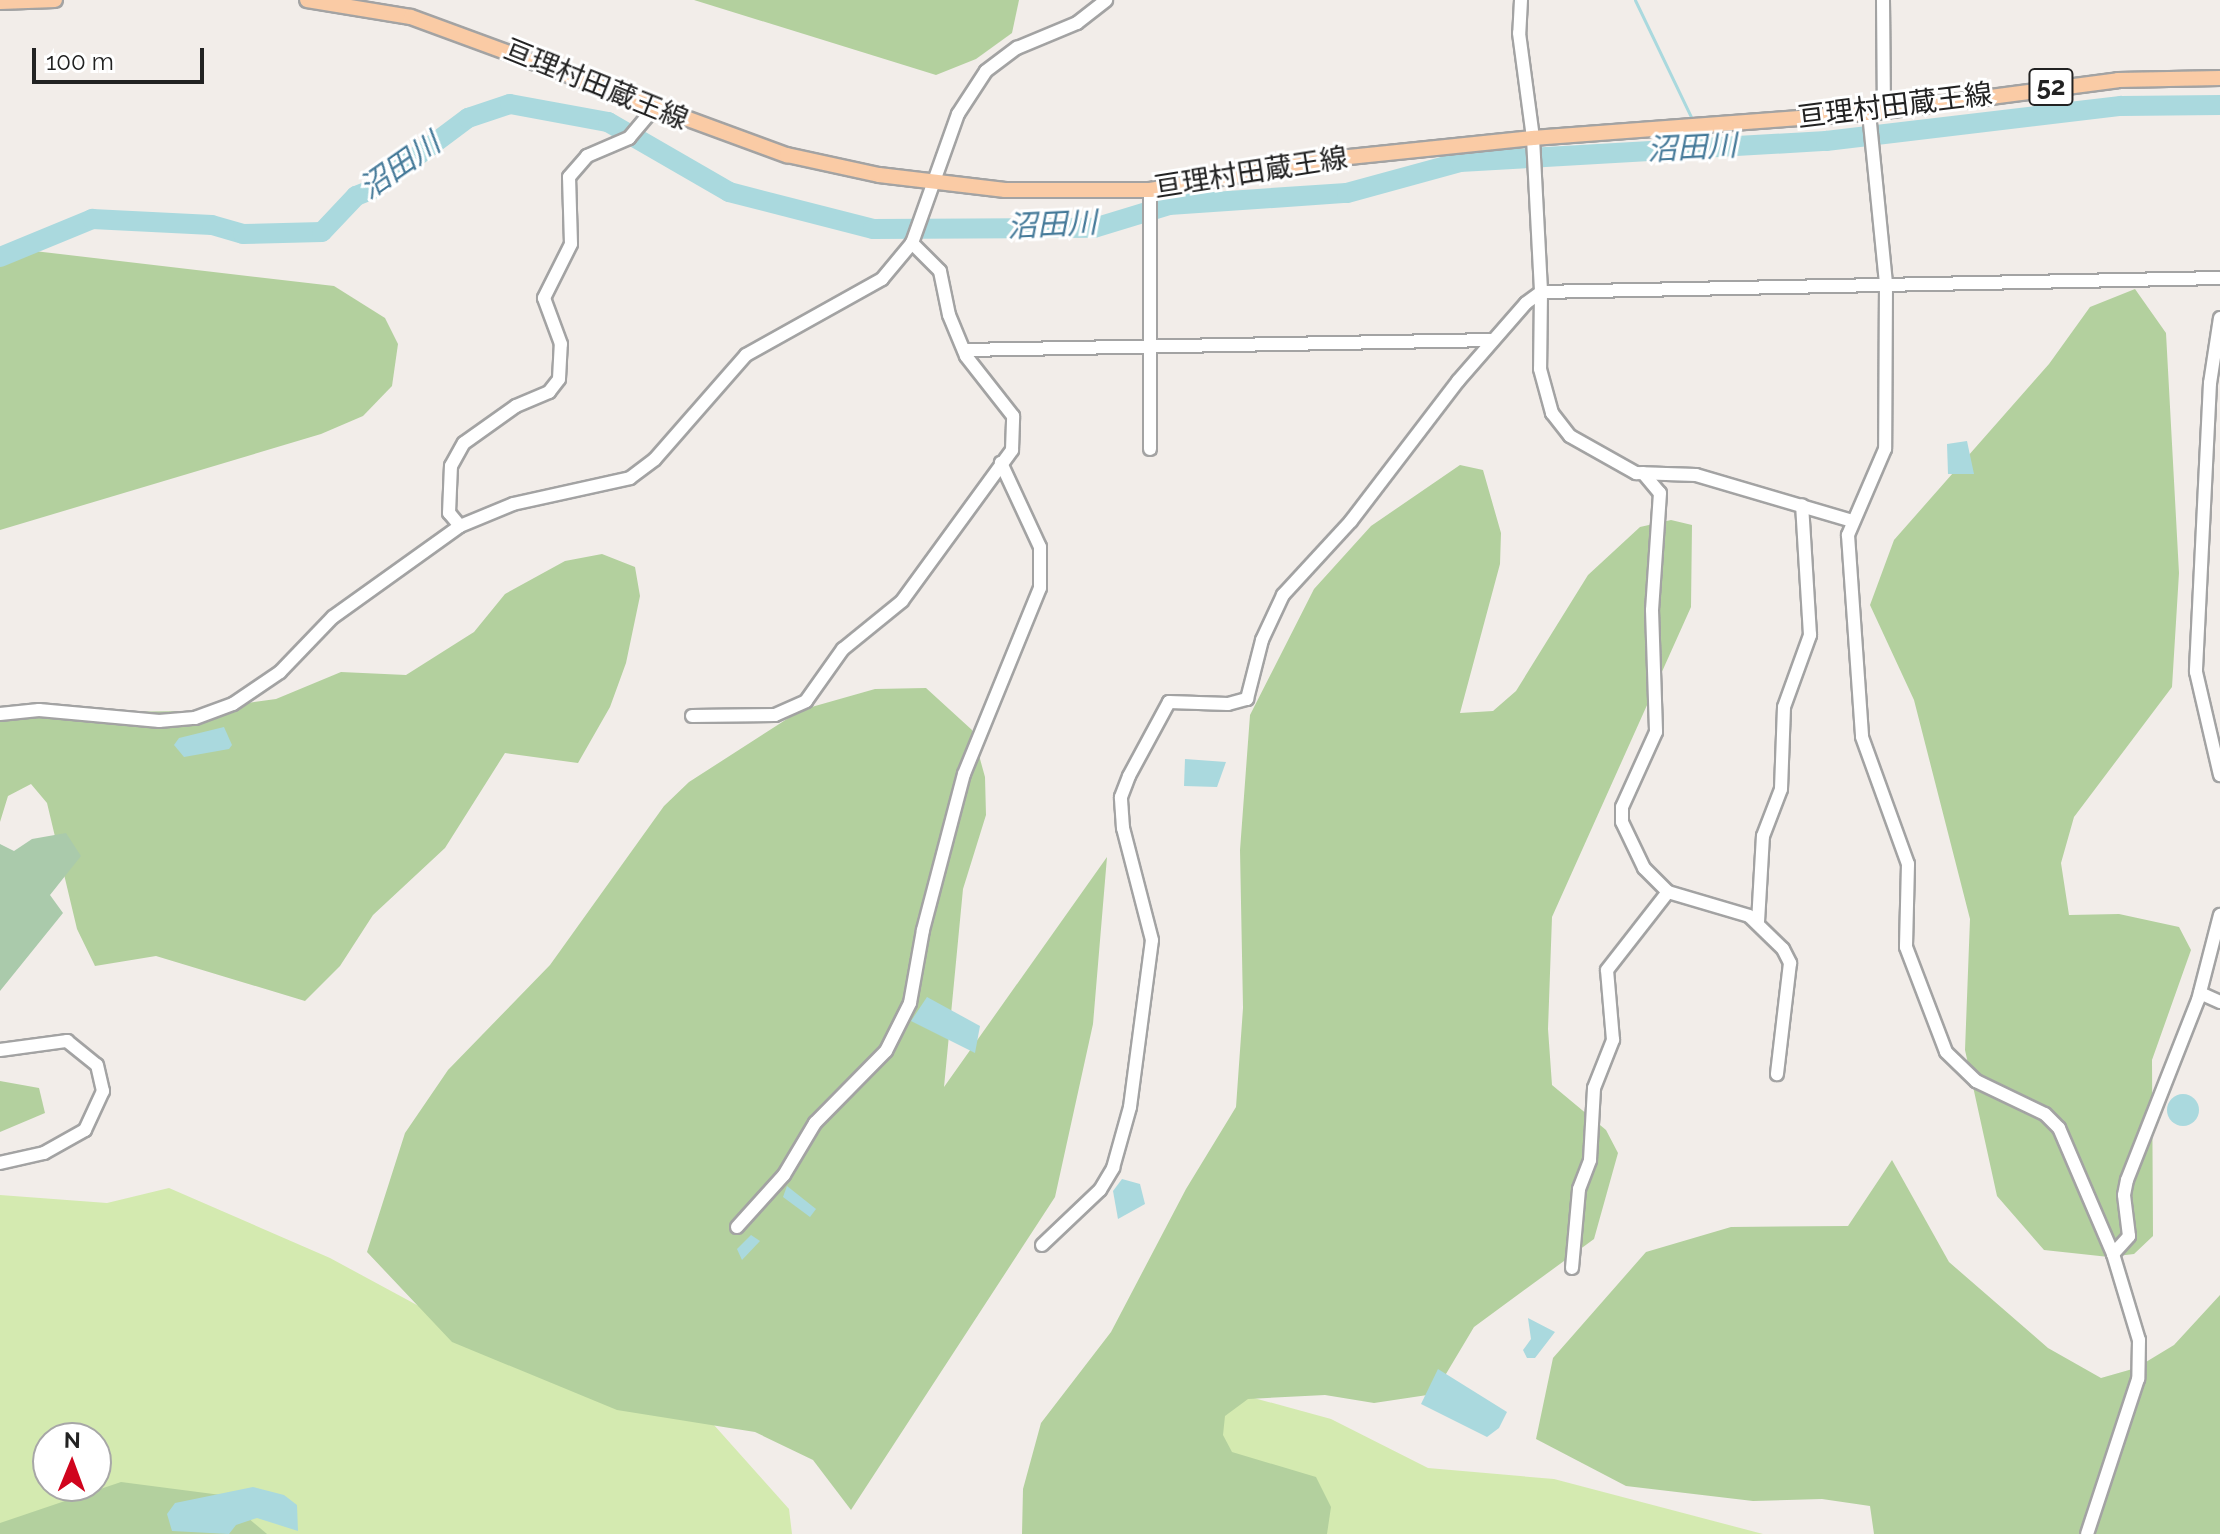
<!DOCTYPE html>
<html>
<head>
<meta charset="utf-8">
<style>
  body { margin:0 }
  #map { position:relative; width:2220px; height:1534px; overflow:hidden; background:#f2ede9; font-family:Raleway,"Noto Sans JP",sans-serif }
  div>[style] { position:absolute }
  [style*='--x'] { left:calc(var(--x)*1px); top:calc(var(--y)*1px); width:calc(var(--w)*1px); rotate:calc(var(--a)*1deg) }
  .grass>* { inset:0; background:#d4eab0 }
  .forest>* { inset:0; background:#b3d09e }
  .cemetery>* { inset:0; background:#aacaab }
  .water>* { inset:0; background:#aad9de }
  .round { border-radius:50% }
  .stream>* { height:3px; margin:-1.5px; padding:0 1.5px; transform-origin:1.5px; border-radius:1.5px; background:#aad9de }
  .river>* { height:20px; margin:-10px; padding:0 10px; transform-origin:10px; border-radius:10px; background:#aad9de }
  .roads { filter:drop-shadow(2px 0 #a3a3a3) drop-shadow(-2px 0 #a3a3a3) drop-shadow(0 2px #a3a3a3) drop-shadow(0 -2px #a3a3a3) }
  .minor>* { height:12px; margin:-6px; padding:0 6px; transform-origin:6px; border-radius:6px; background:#fff }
  .major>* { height:14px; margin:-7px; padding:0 7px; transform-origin:7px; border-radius:7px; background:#facba5 }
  span { translate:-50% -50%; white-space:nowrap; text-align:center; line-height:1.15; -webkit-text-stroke:6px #fff; paint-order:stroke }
  .shield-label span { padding:2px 6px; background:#fff; border:2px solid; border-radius:6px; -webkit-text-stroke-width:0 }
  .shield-label { font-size:26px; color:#222; font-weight:700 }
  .street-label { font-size:28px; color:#222 }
  .water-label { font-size:30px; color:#457a99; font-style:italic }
  .north { position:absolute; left:32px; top:1422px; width:80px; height:80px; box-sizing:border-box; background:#fff; border:2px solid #a7a7a7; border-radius:50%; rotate:1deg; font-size:22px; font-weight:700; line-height:32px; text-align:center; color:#222 }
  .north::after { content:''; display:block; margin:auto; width:28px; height:36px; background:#d0041d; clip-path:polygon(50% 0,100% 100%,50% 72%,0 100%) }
  .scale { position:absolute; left:32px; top:48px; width:172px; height:36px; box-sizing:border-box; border:4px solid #222; border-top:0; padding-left:10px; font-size:24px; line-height:28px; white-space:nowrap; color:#222; -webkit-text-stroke:6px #fff; paint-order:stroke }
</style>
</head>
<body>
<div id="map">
  <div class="grass">
    <i style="clip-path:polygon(evenodd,169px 1188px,330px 1258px,465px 1331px,697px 1406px,789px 1509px,792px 1534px,0 1534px,0 1195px,107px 1203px,169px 1188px,48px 1438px,96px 1438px,96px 1486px,48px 1486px,48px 1438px)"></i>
    <i style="clip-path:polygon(1188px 1380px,1331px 1419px,1428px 1468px,1554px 1479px,1763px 1534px,1066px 1534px)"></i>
  </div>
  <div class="forest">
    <i style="clip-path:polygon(694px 0,1019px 0,1012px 33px,976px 59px,936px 75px)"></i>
    <i style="clip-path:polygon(0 247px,334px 286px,385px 318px,398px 344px,392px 386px,363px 416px,321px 434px,0 530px)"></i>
    <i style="clip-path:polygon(2135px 289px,2166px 333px,2179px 573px,2172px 687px,2074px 817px,2061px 863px,2069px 915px,2119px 914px,2179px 927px,2191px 950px,2152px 1060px,2153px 1236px,2134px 1254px,2109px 1257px,2044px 1250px,1997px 1196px,1965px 1050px,1970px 919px,1914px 700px,1870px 605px,1894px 540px,2049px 364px,2090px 307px)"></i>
    <i style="clip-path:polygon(1460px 465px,1483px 470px,1501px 533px,1500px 564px,1460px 713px,1493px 711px,1516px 691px,1588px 575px,1640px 527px,1671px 520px,1692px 525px,1691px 607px,1552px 917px,1548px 1029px,1552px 1085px,1606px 1130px,1618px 1153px,1594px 1239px,1474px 1327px,1434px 1394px,1374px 1403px,1325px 1395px,1248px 1399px,1225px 1416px,1223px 1435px,1232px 1452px,1316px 1477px,1331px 1507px,1327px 1534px,1022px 1534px,1023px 1489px,1041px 1423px,1111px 1332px,1186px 1189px,1236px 1107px,1243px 1008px,1240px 850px,1250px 715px,1314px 589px,1371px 526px)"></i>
    <i style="clip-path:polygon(602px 554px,635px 567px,640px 596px,626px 663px,610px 707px,578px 763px,505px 753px,445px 848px,373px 915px,340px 966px,305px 1001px,156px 956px,95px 966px,77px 929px,47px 803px,31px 784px,8px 796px,0 822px,0 713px,191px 711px,276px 699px,341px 672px,406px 675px,474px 632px,505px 594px,565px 561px)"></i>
    <i style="clip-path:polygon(926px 688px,972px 730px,985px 777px,986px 815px,963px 889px,944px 1087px,1107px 857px,1093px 1024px,1055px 1197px,851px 1510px,813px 1460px,755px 1432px,617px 1410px,452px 1342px,367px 1252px,405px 1133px,448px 1070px,550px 965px,664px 806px,689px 782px,801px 710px,875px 689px)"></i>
    <i style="clip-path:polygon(0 1081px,39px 1088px,45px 1113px,0 1132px)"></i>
    <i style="clip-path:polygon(1892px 1160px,1949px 1262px,2048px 1348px,2101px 1378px,2136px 1368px,2174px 1345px,2220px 1295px,2220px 1534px,1874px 1534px,1870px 1506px,1822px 1499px,1753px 1501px,1626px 1486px,1536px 1439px,1553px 1358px,1646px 1252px,1731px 1227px,1848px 1226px)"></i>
    <i style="clip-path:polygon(121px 1482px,221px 1495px,267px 1534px,0 1534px,0 1523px)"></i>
  </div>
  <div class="cemetery">
    <i style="clip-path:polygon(66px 833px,81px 856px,50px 895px,63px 913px,0 991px,0 844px,14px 851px,32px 839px)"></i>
  </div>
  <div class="water">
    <i style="clip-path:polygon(1967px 441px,1974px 474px,1948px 474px,1947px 444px)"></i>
    <i style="clip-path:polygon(224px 727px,232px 745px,229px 749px,184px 757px,174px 745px,179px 738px)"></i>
    <i style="clip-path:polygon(1185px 759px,1226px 762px,1217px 787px,1184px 786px)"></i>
    <i style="clip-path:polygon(927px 997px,980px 1026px,975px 1053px,911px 1021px)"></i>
    <i class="round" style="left:2167px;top:1094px;width:32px;height:32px"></i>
    <i style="clip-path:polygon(1122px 1179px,1140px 1184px,1145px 1204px,1118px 1219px,1113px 1191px)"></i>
    <i style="clip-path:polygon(787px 1186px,816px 1209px,810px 1217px,783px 1197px)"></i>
    <i style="clip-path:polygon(751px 1235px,760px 1241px,742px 1260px,737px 1249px)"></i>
    <i style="clip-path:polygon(1528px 1318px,1555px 1332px,1535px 1358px,1527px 1358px,1523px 1350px,1531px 1339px)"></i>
    <i style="clip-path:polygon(1438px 1369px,1507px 1412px,1499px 1428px,1487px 1437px,1421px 1404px)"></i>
    <i style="clip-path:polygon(253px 1487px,284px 1495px,297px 1505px,298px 1531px,257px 1518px,236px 1525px,229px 1534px,172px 1531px,167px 1514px,175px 1503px)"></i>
  </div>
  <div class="stream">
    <i style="--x:1635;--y:0;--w:136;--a:64.4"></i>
    <i style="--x:1697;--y:130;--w:16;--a:68"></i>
  </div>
  <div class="river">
    <i style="--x:0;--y:257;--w:100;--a:-22.4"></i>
    <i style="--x:92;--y:219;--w:120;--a:2.9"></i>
    <i style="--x:212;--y:225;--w:32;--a:16"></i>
    <i style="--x:243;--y:234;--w:79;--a:-1.5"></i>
    <i style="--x:322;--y:232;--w:50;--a:-46.6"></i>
    <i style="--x:356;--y:196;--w:18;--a:-22"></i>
    <i style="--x:373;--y:189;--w:119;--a:-36.8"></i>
    <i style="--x:468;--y:118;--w:44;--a:-18.4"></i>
    <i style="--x:510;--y:104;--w:100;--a:10.4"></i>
    <i style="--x:608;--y:122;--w:140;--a:30"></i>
    <i style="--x:729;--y:192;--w:149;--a:14.4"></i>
    <i style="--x:873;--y:229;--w:221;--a:-0.3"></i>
    <i style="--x:1094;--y:228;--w:78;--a:-17"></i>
    <i style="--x:1169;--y:205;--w:178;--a:-3.9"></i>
    <i style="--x:1347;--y:193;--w:117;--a:-15.3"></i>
    <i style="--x:1460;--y:162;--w:367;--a:-3.3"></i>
    <i style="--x:1826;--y:141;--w:297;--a:-6.8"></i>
    <i style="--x:2121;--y:106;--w:99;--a:-0.6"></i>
  </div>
  <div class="roads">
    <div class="minor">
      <i style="--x:1521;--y:0;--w:33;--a:93"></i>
      <i style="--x:1519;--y:33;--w:106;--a:82.4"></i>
      <i style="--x:1533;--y:138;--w:154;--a:87"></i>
      <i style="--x:1541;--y:292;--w:77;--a:90.7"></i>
      <i style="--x:1540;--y:369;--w:46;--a:74.7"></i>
      <i style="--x:1552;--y:413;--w:29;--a:52"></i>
      <i style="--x:1570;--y:436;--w:76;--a:29.3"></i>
      <i style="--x:1636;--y:473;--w:60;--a:1.9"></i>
      <i style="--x:1696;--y:475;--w:163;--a:16.4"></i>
      <i style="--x:1883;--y:0;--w:111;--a:89.5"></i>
      <i style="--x:1869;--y:113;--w:172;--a:84.3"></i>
      <i style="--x:1886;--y:284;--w:165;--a:90.3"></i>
      <i style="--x:1885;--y:449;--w:94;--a:113.3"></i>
      <i style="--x:1848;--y:535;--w:202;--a:86"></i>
      <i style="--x:1862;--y:737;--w:135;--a:70.1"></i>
      <i style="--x:1908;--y:864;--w:83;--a:91.4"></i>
      <i style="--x:1906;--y:947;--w:112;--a:69.1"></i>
      <i style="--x:1946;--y:1052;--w:42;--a:44"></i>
      <i style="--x:1976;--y:1081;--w:76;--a:25.6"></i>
      <i style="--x:2045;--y:1114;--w:20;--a:45"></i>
      <i style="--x:2059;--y:1128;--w:137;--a:66.8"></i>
      <i style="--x:2113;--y:1254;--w:90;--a:73.2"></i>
      <i style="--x:2139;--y:1340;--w:39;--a:91"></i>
      <i style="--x:2138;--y:1379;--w:163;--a:108.2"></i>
      <i style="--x:2220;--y:318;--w:66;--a:98.7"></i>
      <i style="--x:2210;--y:383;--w:289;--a:92.8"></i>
      <i style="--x:2196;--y:672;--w:106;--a:76.9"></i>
      <i style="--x:964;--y:350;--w:529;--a:-1.08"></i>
      <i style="--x:1150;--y:449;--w:259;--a:-90"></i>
      <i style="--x:1643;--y:473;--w:26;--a:50"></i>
      <i style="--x:1660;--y:493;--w:117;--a:93.9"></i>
      <i style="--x:1652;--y:610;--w:122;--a:88.1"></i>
      <i style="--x:1656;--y:732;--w:82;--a:114.4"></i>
      <i style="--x:1622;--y:807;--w:15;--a:90"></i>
      <i style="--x:1622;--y:822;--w:51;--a:64.4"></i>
      <i style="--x:1644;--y:868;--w:34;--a:45"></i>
      <i style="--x:1668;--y:892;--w:84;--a:16.5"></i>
      <i style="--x:1749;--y:916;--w:47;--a:44.1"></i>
      <i style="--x:1783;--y:949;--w:16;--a:63"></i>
      <i style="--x:1790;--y:963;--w:112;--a:96.7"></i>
      <i style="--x:460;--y:526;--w:17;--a:-130"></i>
      <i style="--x:449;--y:513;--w:47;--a:-87.6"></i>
      <i style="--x:451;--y:466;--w:26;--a:-61"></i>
      <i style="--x:464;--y:443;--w:64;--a:-35.4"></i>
      <i style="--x:516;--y:406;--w:36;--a:-23"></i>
      <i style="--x:549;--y:392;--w:16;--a:-52"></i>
      <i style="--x:559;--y:379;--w:35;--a:-87"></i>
      <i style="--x:561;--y:344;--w:49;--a:-110.3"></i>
      <i style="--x:544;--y:298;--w:60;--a:-63.4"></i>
      <i style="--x:571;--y:244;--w:67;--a:-91.7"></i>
      <i style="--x:569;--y:177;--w:28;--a:-49"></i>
      <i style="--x:587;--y:156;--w:46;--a:-23.2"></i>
      <i style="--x:629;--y:138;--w:40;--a:-50"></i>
      <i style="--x:0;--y:714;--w:39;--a:-6"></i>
      <i style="--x:39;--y:710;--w:121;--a:5.2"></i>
      <i style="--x:159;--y:721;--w:36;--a:-5"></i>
      <i style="--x:195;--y:718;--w:40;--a:-20.2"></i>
      <i style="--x:233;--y:704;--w:57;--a:-34.2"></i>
      <i style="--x:280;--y:672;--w:76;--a:-46.1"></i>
      <i style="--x:333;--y:617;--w:156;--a:-35.6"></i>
      <i style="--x:460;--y:526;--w:57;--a:-22.5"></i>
      <i style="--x:513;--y:504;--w:120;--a:-12.5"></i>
      <i style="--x:630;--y:478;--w:31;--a:-37"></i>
      <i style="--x:655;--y:459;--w:138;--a:-48.8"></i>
      <i style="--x:746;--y:355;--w:156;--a:-29.2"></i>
      <i style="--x:882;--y:279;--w:47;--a:-50.2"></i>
      <i style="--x:912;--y:243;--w:137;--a:-70.4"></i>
      <i style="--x:958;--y:114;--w:51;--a:-56.9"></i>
      <i style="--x:986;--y:71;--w:39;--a:-37"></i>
      <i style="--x:1017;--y:48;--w:65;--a:-22.6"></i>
      <i style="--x:1077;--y:23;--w:37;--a:-38"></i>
      <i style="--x:692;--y:716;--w:83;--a:-0.7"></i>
      <i style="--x:775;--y:715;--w:34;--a:-24"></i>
      <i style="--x:806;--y:701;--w:64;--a:-54.6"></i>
      <i style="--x:843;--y:649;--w:76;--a:-39.1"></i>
      <i style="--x:902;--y:601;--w:187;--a:-53.9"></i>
      <i style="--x:1012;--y:450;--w:34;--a:-88"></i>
      <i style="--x:1013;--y:416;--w:76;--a:-128.1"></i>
      <i style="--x:966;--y:356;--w:44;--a:-112.5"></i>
      <i style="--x:949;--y:315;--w:45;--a:-101.6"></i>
      <i style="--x:940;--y:271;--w:40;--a:-135"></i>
      <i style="--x:1758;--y:922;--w:86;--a:-86.7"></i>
      <i style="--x:1763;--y:836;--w:50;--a:-69"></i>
      <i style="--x:1781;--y:789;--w:82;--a:-87.9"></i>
      <i style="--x:1784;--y:707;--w:77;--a:-70.1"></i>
      <i style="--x:1810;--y:635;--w:130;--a:-93.5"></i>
      <i style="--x:2200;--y:993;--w:22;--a:24"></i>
      <i style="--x:0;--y:1050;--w:68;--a:-7.7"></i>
      <i style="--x:67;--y:1041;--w:38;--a:39"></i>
      <i style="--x:97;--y:1065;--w:27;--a:77"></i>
      <i style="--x:103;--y:1091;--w:43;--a:114.8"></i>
      <i style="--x:85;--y:1130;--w:47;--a:150.7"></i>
      <i style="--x:44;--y:1153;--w:45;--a:167.2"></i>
      <i style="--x:737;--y:1227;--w:70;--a:-47.9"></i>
      <i style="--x:784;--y:1175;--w:61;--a:-59.2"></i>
      <i style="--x:815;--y:1123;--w:101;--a:-45.4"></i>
      <i style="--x:886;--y:1051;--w:54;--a:-63.4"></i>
      <i style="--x:910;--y:1003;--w:74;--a:-79.9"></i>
      <i style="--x:923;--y:930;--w:161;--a:-75.3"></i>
      <i style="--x:964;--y:774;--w:201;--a:-67.8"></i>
      <i style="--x:1040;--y:588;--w:41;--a:-90"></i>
      <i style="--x:1040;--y:547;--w:93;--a:-114.9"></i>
      <i style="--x:1042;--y:1245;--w:80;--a:-43.5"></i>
      <i style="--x:1100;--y:1190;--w:26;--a:-59"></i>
      <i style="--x:1113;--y:1168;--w:63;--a:-74.4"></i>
      <i style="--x:1130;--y:1107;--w:168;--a:-82.5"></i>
      <i style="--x:1152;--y:940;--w:116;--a:-104.5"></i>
      <i style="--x:1123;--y:828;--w:31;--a:-94"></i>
      <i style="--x:1121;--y:797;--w:22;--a:-69"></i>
      <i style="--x:1129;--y:776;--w:84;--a:-61.6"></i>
      <i style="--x:1169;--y:702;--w:59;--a:1.9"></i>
      <i style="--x:1228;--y:704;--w:20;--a:-15"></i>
      <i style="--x:1247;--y:699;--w:61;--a:-75.7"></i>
      <i style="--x:1262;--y:640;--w:50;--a:-65"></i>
      <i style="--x:1283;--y:595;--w:100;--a:-47.4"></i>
      <i style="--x:1351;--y:521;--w:176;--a:-52.6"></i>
      <i style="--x:1458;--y:381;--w:103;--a:-48.9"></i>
      <i style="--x:1526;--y:303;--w:19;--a:-36"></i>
      <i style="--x:1541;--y:292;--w:679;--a:-1.18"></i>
      <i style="--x:2113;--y:1254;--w:24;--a:-48"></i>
      <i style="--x:2129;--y:1236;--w:41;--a:-97"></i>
      <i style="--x:2124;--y:1195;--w:15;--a:-79"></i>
      <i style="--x:2127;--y:1180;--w:193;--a:-68.5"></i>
      <i style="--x:2198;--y:1000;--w:88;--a:-75.5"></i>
      <i style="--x:1572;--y:1268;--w:79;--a:-84.9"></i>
      <i style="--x:1579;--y:1189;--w:31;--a:-69"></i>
      <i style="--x:1590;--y:1160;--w:72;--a:-86.8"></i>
      <i style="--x:1594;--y:1088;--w:52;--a:-68.4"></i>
      <i style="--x:1613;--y:1040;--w:70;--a:-94.9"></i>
      <i style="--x:1607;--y:970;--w:99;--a:-52"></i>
    </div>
    <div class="major">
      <i style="--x:307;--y:0;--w:105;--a:9.3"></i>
      <i style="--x:411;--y:17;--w:401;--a:20.2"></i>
      <i style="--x:787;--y:155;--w:94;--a:12.3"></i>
      <i style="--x:879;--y:175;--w:127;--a:6.8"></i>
      <i style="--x:1005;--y:190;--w:145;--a:0"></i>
      <i style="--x:1150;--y:190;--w:192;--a:-9.6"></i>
      <i style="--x:1339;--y:158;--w:195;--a:-5.9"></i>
      <i style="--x:1533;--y:138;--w:337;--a:-4.3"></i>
      <i style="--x:1869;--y:113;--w:251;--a:-7.5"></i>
      <i style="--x:2118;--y:80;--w:102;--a:-1.1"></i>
      <i style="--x:0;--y:2;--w:55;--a:-2.1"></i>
    </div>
  </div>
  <div class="shield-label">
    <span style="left:2051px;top:87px">52</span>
  </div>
  <div class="street-label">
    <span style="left:596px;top:85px;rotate:22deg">亘理村田蔵王線</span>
    <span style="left:1895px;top:106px;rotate:-7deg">亘理村田蔵王線</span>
    <span style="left:1251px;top:173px;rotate:-9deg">亘理村田蔵王線</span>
  </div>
  <div class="water-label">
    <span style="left:1692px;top:148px;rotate:-3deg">沼田川</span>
    <span style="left:400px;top:166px;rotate:-35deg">沼田川</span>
    <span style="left:1052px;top:225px;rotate:-3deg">沼田川</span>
  </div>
  <div class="north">N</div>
  <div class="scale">100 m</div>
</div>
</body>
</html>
